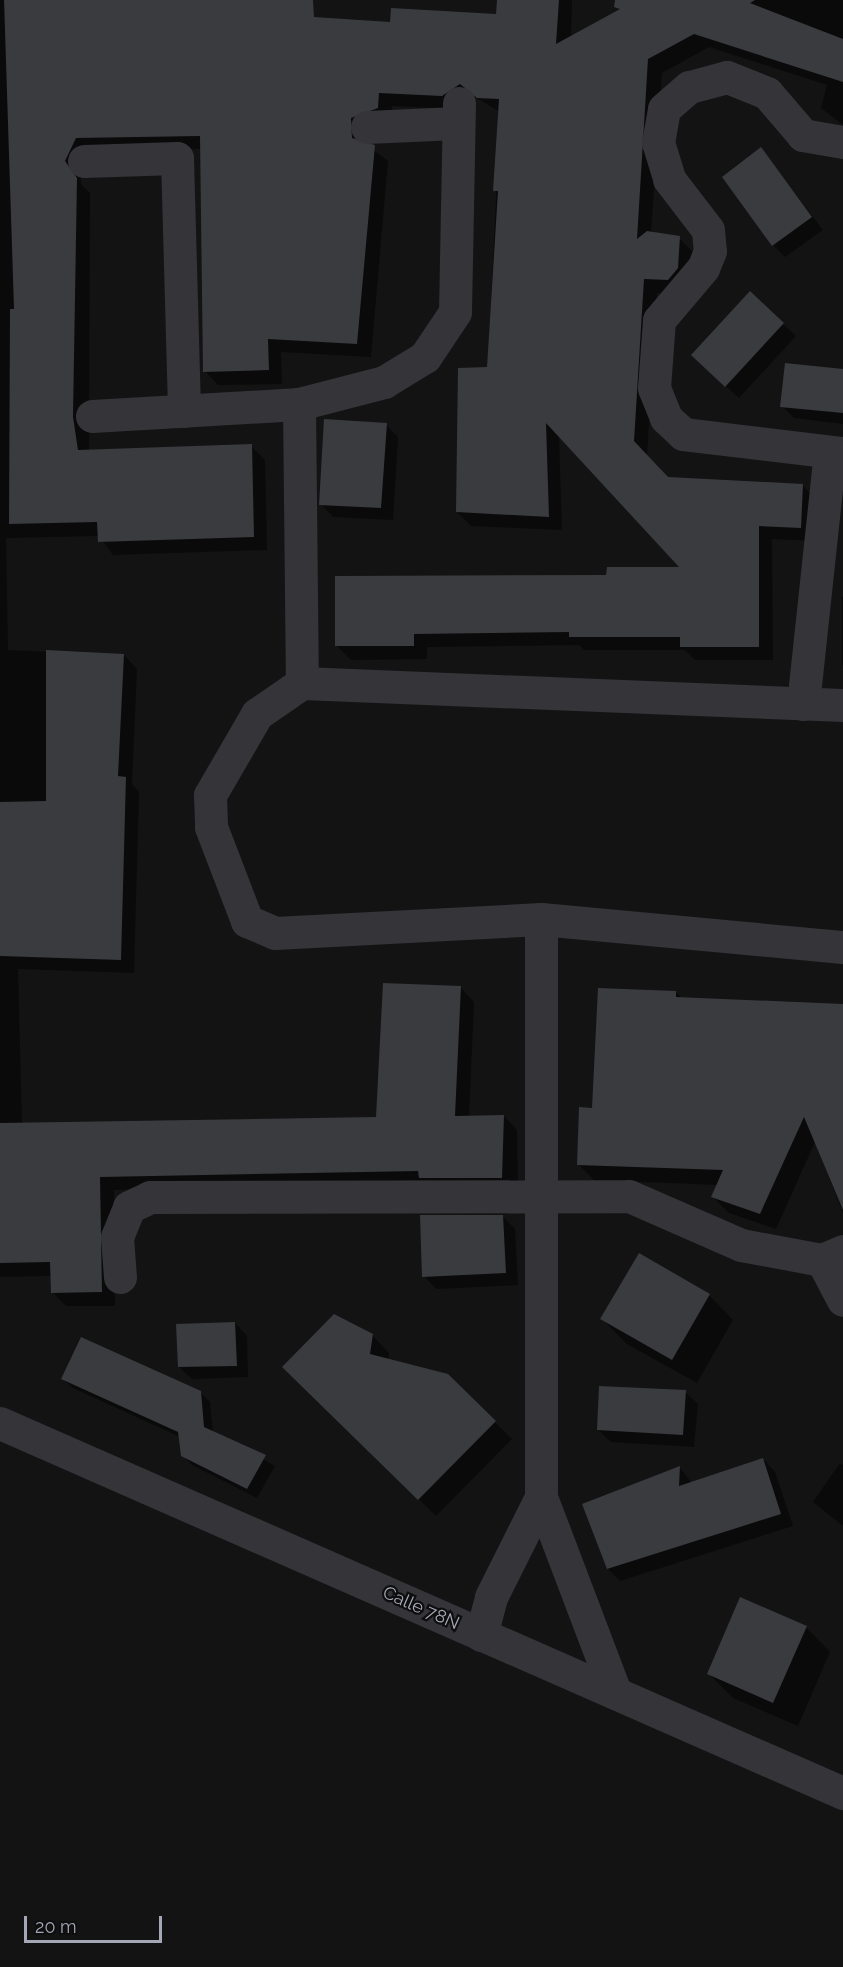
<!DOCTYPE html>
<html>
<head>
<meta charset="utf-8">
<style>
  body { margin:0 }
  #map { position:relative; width:843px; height:1967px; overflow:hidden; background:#131314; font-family:Raleway,sans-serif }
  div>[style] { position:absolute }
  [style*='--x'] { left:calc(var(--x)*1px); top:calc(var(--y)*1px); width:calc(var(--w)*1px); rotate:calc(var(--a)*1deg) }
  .shadow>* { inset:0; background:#0007 }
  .building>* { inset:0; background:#3a3b3f }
  .minor>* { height:33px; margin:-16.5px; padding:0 16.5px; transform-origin:16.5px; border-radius:16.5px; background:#343439 }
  span { translate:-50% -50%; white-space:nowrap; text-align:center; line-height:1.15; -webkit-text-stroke:4.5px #0e0e0f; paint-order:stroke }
  .street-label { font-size:18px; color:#a4a7b5 }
  .scale { position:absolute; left:24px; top:1916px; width:138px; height:27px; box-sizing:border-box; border:3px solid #a4a7b5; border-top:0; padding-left:8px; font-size:18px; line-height:21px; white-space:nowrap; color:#a4a7b5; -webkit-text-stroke:4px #0e0e0f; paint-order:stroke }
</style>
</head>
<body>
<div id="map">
  <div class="shadow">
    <i style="clip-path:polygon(0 0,240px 0,244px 33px,497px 16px,498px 0,572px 0,571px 38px,640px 0,843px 0,843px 125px,821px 108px,827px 85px,709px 47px,662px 73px,651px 233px,679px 238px,693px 252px,682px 294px,657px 293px,647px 456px,668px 479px,802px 485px,816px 499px,814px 541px,772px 539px,773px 660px,695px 660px,685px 650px,584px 650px,579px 645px,427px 647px,427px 659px,351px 660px,337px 646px,608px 577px,683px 568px,559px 435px,562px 530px,471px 526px,457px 512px,488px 368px,500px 112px,475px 97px,456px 109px,392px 106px,391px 121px,364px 143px,388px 161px,371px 357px,281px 352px,282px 384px,218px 385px,205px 371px,202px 149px,90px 151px,81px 166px,81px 184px,90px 193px,89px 451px,251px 446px,265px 460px,267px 550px,113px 555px,99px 536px,6px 538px,8px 650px,124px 655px,137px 669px,132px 784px,139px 792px,134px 973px,18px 969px,22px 1125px,378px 1119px,461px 988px,474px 1002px,469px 1117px,504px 1116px,517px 1130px,518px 1184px,114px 1190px,115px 1306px,66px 1306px,52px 1292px,52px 1276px,0 1277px)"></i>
    <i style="clip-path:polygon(761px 149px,823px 230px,785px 257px,773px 245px)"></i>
    <i style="clip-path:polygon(750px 294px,796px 336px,739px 398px,706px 368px)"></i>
    <i style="clip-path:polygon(843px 370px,843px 424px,794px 418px,782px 406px)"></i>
    <i style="clip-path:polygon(386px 425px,398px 437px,393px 520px,333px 517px,321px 504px)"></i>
    <i style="clip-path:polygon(842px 597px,843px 597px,843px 666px,842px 665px)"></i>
    <i style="clip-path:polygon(676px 992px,683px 999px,843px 1007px,843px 1213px,815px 1142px,776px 1229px,729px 1213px,713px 1197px,718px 1185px,594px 1180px,578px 1164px,593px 1109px)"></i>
    <i style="clip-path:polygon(503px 1217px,515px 1229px,518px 1285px,436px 1289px,424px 1276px)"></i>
    <i style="clip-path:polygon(709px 1295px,733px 1320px,697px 1383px,627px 1344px,602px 1319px)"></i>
    <i style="clip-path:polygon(235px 1323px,247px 1336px,248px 1377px,192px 1379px,179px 1367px)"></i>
    <i style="clip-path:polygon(372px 1335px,389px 1353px,388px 1360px,447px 1375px,512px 1439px,436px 1516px,284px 1367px)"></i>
    <i style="clip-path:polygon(63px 1379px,200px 1392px,210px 1402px,213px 1432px,275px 1466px,257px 1498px,192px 1465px,182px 1455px,180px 1437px,73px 1388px)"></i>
    <i style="clip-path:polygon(685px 1392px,698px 1404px,694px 1447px,611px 1442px,598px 1430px)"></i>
    <i style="clip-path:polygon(763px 1459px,775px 1472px,793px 1526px,620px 1581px,608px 1569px,584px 1505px,680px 1468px,692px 1483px)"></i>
    <i style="clip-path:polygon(840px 1463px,843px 1465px,843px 1526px,813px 1502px)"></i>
    <i style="clip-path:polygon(806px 1627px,830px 1652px,798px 1726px,733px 1698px,709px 1674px)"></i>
  </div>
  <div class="building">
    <i style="clip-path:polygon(4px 0,313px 0,314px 17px,390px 22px,391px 8px,496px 14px,497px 0,559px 0,556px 44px,620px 9px,614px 7px,615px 0,755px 0,750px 3px,843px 39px,843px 82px,694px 34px,648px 59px,637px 239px,647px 231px,680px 236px,678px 268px,668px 280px,644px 279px,634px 441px,668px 477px,803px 484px,801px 528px,759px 526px,759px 647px,680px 647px,680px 637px,569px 637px,569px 632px,414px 634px,414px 646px,335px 646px,335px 576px,606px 575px,607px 567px,679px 567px,546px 423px,549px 517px,456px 512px,458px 368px,487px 367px,498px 191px,493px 191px,499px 99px,477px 98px,460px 84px,442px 96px,379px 93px,378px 108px,351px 118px,352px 138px,375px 145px,357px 344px,268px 339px,269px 370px,203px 372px,200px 136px,76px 138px,65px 161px,77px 178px,73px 417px,78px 450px,252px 444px,254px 537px,98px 542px,97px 522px,9px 524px,10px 309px,14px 309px)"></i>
    <i style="clip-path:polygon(761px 147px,812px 217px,772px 246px,722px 177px)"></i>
    <i style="clip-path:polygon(750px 291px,784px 323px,725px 387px,691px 355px)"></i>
    <i style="clip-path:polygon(785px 363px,843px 369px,843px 413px,780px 407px)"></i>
    <i style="clip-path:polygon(324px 419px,387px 423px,381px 508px,319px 505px)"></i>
    <i style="clip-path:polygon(46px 650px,124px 654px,118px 776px,126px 777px,121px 960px,0 956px,0 802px,46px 801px)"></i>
    <i style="clip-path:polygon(383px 983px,461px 986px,455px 1116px,504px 1115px,502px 1178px,419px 1178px,418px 1171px,100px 1177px,102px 1292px,51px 1293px,50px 1262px,0 1263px,0 1123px,376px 1117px)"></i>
    <i style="clip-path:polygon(598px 988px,676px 991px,676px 997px,843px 1004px,843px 1210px,804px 1117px,760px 1214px,711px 1197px,723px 1170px,577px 1165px,579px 1107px,592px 1108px)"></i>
    <i style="clip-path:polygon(420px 1215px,503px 1215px,506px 1273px,422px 1277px)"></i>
    <i style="clip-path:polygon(639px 1253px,710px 1294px,672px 1360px,600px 1319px)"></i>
    <i style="clip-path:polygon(334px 1314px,373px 1334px,370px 1354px,448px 1374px,496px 1421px,418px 1500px,282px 1367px)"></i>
    <i style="clip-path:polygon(235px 1322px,237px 1366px,178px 1367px,176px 1324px)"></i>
    <i style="clip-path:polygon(81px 1337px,201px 1391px,204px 1427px,266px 1455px,247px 1489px,181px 1456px,178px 1432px,61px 1379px)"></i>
    <i style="clip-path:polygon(599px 1386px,686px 1390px,683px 1435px,597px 1430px)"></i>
    <i style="clip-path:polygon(763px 1458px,781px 1514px,607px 1569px,582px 1504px,680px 1466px,679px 1486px)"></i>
    <i style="clip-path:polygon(740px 1597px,807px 1626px,773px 1703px,707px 1674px)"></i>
  </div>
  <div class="minor">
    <i style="--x:367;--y:127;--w:89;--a:-2.6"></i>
    <i style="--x:843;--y:142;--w:41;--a:-170.1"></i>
    <i style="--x:803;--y:135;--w:55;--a:-130.6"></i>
    <i style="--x:767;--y:93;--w:43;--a:-158.2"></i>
    <i style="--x:727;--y:77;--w:39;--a:165"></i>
    <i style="--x:689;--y:87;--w:33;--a:139"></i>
    <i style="--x:664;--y:109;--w:34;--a:100"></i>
    <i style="--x:658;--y:142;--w:39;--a:73"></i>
    <i style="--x:669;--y:179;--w:64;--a:52.6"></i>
    <i style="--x:708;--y:230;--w:21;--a:85"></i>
    <i style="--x:710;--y:251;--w:18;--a:112"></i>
    <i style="--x:703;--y:268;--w:68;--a:130.2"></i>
    <i style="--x:659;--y:320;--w:68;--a:94.2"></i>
    <i style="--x:654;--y:388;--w:32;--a:68"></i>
    <i style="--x:666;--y:418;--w:23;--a:43"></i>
    <i style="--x:683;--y:434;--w:161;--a:6.8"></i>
    <i style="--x:84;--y:161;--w:93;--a:-1.8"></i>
    <i style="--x:177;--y:158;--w:253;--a:88.4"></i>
    <i style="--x:299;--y:404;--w:279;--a:89.4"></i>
    <i style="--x:92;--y:416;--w:207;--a:-3.3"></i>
    <i style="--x:299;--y:404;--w:88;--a:-14.5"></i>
    <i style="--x:384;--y:382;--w:48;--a:-31.4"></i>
    <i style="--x:425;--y:357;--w:54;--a:-56.3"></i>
    <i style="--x:455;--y:312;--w:209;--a:-88.9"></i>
    <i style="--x:803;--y:704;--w:253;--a:-83.9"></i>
    <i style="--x:843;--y:705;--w:541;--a:-177.67"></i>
    <i style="--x:302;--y:683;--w:55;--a:145.4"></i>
    <i style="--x:257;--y:714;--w:94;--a:120.1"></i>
    <i style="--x:210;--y:795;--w:32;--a:88"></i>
    <i style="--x:211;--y:827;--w:101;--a:69"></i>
    <i style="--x:247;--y:921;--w:30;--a:23"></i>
    <i style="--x:275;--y:933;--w:266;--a:-3"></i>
    <i style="--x:541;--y:919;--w:303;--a:5.3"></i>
    <i style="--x:541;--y:919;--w:578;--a:90"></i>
    <i style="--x:541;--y:1497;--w:203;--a:69.2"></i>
    <i style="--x:822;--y:1260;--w:45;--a:62.3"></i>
    <i style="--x:120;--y:1277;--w:40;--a:-94.3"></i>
    <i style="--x:117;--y:1237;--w:32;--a:-68"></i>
    <i style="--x:129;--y:1207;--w:23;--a:-25"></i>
    <i style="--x:150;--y:1197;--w:479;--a:-0.1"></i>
    <i style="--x:629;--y:1196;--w:122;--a:23.6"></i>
    <i style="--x:741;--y:1245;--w:82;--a:10.5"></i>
    <i style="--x:822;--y:1260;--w:23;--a:-23"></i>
    <i style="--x:0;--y:1423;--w:921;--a:23.7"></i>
    <i style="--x:481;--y:1635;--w:39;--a:-75"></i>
    <i style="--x:491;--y:1597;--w:112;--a:-63.4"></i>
  </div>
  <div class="street-label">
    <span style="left:421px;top:1608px;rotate:24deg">Calle 78N</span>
  </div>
  <div class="scale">20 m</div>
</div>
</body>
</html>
